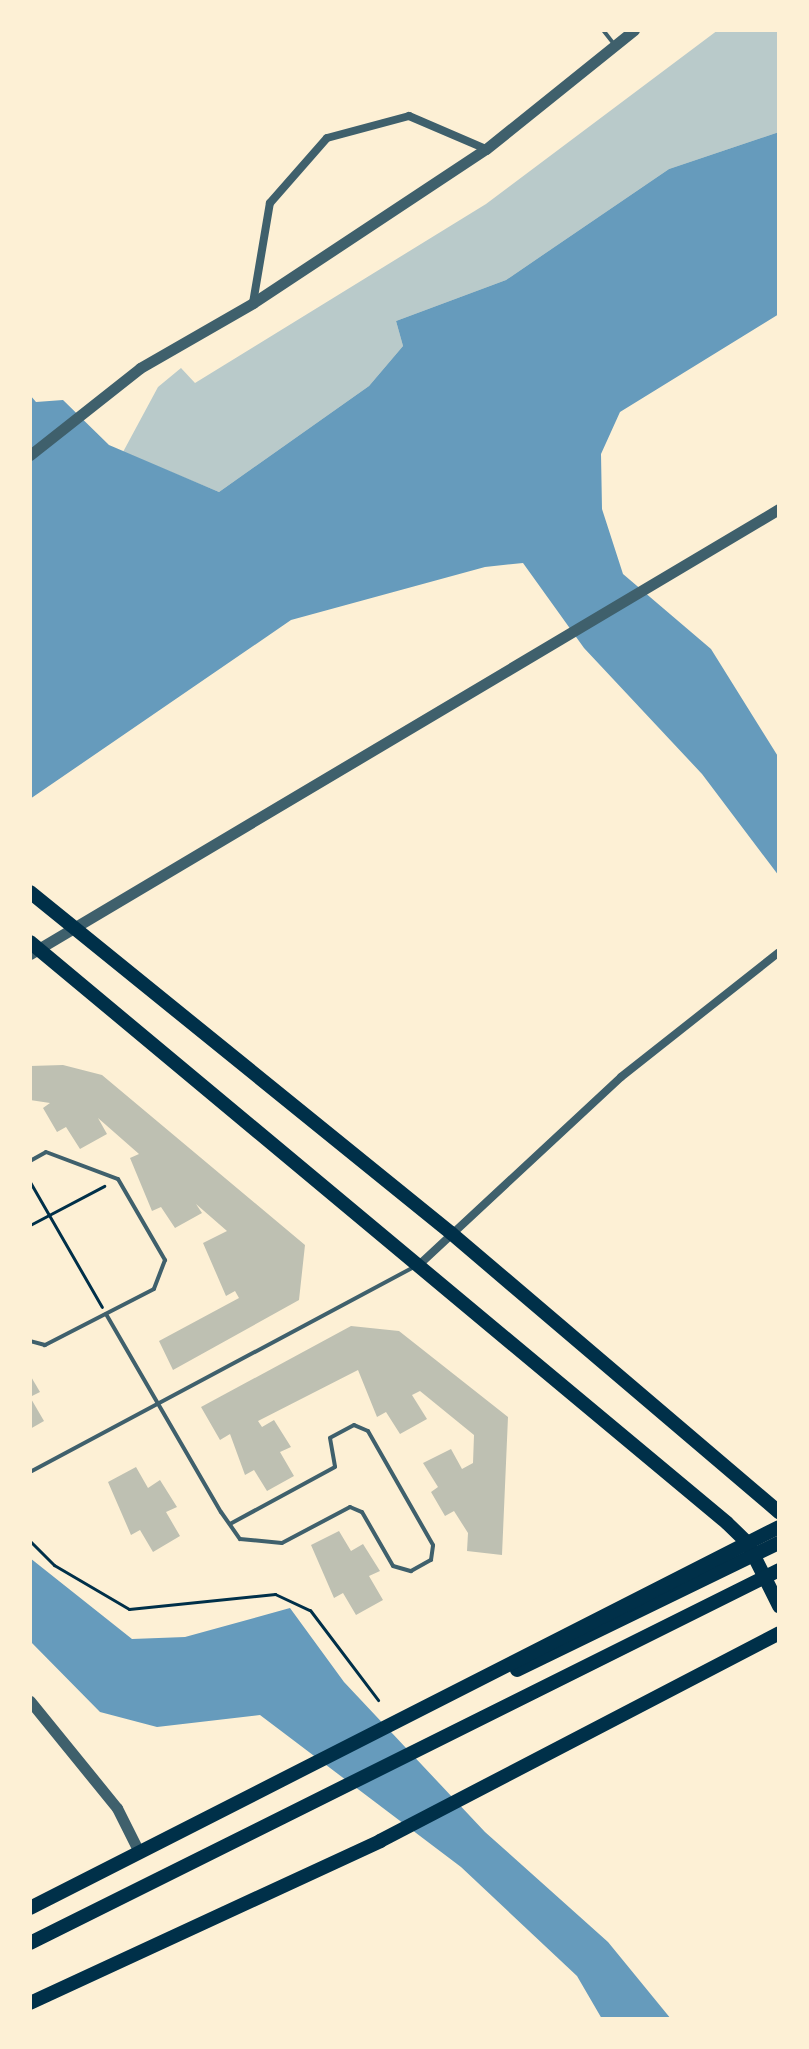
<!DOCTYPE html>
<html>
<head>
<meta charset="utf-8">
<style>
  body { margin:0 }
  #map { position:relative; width:809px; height:2049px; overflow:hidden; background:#fdf0d5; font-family:"Space Grotesk",sans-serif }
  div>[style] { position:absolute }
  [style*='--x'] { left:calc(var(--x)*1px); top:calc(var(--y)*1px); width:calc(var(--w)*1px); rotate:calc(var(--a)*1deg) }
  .green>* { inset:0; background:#b9caca }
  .water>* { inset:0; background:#669bbc }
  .building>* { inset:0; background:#bec0b2 }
  .path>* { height:3px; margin:-1.5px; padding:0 1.5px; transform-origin:1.5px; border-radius:1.5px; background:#003049 }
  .service>* { height:4px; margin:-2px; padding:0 2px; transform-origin:2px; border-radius:2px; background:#3f606c }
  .minor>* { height:8px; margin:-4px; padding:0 4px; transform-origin:4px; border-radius:4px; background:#3f606c }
  .tertiary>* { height:11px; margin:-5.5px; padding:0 5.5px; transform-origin:5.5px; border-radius:5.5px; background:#3f606c }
  .primary>* { height:14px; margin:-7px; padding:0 7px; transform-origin:7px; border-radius:7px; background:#003049 }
  .trunk>* { height:14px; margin:-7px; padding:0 7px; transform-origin:7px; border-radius:7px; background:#003049 }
  span { translate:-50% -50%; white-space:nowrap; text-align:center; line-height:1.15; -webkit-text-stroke:6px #fdf0d5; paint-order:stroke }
  .frame { position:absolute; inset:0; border:32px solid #fdf0d5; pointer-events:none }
</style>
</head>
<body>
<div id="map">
  <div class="green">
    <i style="clip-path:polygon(718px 30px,779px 30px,779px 132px,669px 169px,506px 280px,396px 321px,403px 346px,369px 386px,219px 492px,123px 452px,158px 387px,181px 368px,195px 383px,486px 204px)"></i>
  </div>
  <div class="water">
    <i style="clip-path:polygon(779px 132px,779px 314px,620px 412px,601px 454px,602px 509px,623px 574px,711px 649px,779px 758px,779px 876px,702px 774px,584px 648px,523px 563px,485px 567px,291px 620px,30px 799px,30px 395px,36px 402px,63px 400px,109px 445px,219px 492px,369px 386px,403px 346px,396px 321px,506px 280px,669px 169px)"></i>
    <i style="clip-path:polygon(30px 1558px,132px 1639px,185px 1637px,290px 1608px,344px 1682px,485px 1832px,608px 1942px,671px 2019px,602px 2019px,577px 1976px,461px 1867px,260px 1715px,157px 1727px,100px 1712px,30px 1641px)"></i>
  </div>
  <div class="building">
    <i style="clip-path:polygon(63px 1065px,102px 1075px,305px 1245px,299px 1300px,173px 1370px,159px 1341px,239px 1298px,235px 1291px,226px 1296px,203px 1243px,227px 1231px,196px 1204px,202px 1213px,175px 1228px,161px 1207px,152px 1211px,130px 1158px,139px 1154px,98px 1118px,107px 1134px,80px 1149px,66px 1127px,57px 1132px,43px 1108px,50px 1103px,30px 1100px,30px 1066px)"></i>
    <i style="clip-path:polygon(351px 1326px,399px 1331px,508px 1417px,502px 1555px,467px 1551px,468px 1533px,454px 1511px,445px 1516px,431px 1492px,438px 1487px,423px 1463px,451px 1449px,462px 1469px,473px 1463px,474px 1435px,420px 1391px,412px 1395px,427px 1419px,400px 1434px,386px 1412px,377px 1417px,358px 1370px,258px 1421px,262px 1427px,274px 1420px,291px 1447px,280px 1452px,294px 1476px,267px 1491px,254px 1470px,245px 1475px,230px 1434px,220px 1440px,201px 1407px)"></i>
    <i style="clip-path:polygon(30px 1375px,40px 1392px,30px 1397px)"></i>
    <i style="clip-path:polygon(30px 1397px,44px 1421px,30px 1429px)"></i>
    <i style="clip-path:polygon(136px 1467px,148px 1488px,160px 1480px,177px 1507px,166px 1512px,180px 1536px,153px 1552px,140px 1530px,131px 1535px,108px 1482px)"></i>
    <i style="clip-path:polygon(339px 1531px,351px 1551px,363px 1544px,380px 1571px,369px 1576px,383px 1600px,356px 1615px,343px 1593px,334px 1598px,311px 1545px)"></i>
  </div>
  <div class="path">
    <i style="--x:30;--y:1182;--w:144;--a:60.1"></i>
    <i style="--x:30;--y:1225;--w:84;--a:-27.8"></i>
    <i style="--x:30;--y:1541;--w:34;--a:45"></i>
    <i style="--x:54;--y:1565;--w:87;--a:30.4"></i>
    <i style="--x:129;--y:1609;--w:147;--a:-5.9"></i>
    <i style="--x:275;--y:1594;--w:38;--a:25"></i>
    <i style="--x:310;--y:1610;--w:113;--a:52.9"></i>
  </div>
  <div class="service">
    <i style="--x:603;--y:30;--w:16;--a:52"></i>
    <i style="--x:30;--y:1161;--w:18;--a:-29"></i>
    <i style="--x:46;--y:1152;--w:77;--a:20.6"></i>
    <i style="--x:118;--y:1179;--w:94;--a:59.9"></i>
    <i style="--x:165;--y:1260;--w:31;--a:111"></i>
    <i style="--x:154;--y:1289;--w:123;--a:152.8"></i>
    <i style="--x:45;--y:1345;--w:16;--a:-165"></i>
    <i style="--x:106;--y:1314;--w:229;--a:59.9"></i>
    <i style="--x:221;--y:1512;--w:33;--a:55"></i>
    <i style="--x:240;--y:1539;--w:42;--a:5.4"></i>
    <i style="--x:282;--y:1543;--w:77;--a:-27.9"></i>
    <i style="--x:350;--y:1507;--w:13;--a:23"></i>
    <i style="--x:362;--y:1512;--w:62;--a:60.1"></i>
    <i style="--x:393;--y:1566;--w:19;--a:16"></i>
    <i style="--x:411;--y:1571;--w:23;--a:-29"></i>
    <i style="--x:431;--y:1560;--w:15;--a:-82"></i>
    <i style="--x:433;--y:1545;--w:131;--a:-119.7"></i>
    <i style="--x:368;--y:1431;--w:15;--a:-157"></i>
    <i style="--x:354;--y:1425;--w:27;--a:152"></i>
    <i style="--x:330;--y:1438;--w:29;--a:80"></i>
    <i style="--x:335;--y:1467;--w:119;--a:151.5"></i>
    <i style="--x:30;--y:1472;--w:438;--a:-28.1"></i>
  </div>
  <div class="minor">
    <i style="--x:253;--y:303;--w:101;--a:-80.4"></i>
    <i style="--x:270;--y:203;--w:86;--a:-48.8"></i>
    <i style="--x:327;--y:138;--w:85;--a:-15"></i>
    <i style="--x:409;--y:116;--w:84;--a:23.2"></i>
    <i style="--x:421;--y:1263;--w:273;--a:-42.9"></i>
    <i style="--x:621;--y:1077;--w:201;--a:-38.3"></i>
  </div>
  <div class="tertiary">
    <i style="--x:30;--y:455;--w:140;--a:-38.3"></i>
    <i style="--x:140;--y:368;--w:130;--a:-29.9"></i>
    <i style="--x:253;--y:303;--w:279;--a:-33.5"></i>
    <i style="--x:486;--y:149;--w:190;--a:-38.8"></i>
    <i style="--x:30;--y:954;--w:871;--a:-30.72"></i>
    <i style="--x:30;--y:1701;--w:138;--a:50.9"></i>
    <i style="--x:117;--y:1808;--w:47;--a:63.4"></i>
  </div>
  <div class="primary">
    <i style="--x:30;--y:892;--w:542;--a:39.01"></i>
    <i style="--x:451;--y:1233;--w:431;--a:40.4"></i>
    <i style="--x:30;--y:942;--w:907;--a:39.81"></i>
    <i style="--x:727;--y:1523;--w:28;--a:44"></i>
    <i style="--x:747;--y:1542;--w:72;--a:63.4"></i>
  </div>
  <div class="trunk">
    <i style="--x:517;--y:1670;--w:291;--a:-25.9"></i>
    <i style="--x:30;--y:1908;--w:840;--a:-26.96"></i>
    <i style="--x:30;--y:1943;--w:837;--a:-26.47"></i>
    <i style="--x:30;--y:2003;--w:386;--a:-24.8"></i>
    <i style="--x:380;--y:1841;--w:450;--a:-27.5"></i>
  </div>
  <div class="frame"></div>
</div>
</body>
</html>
